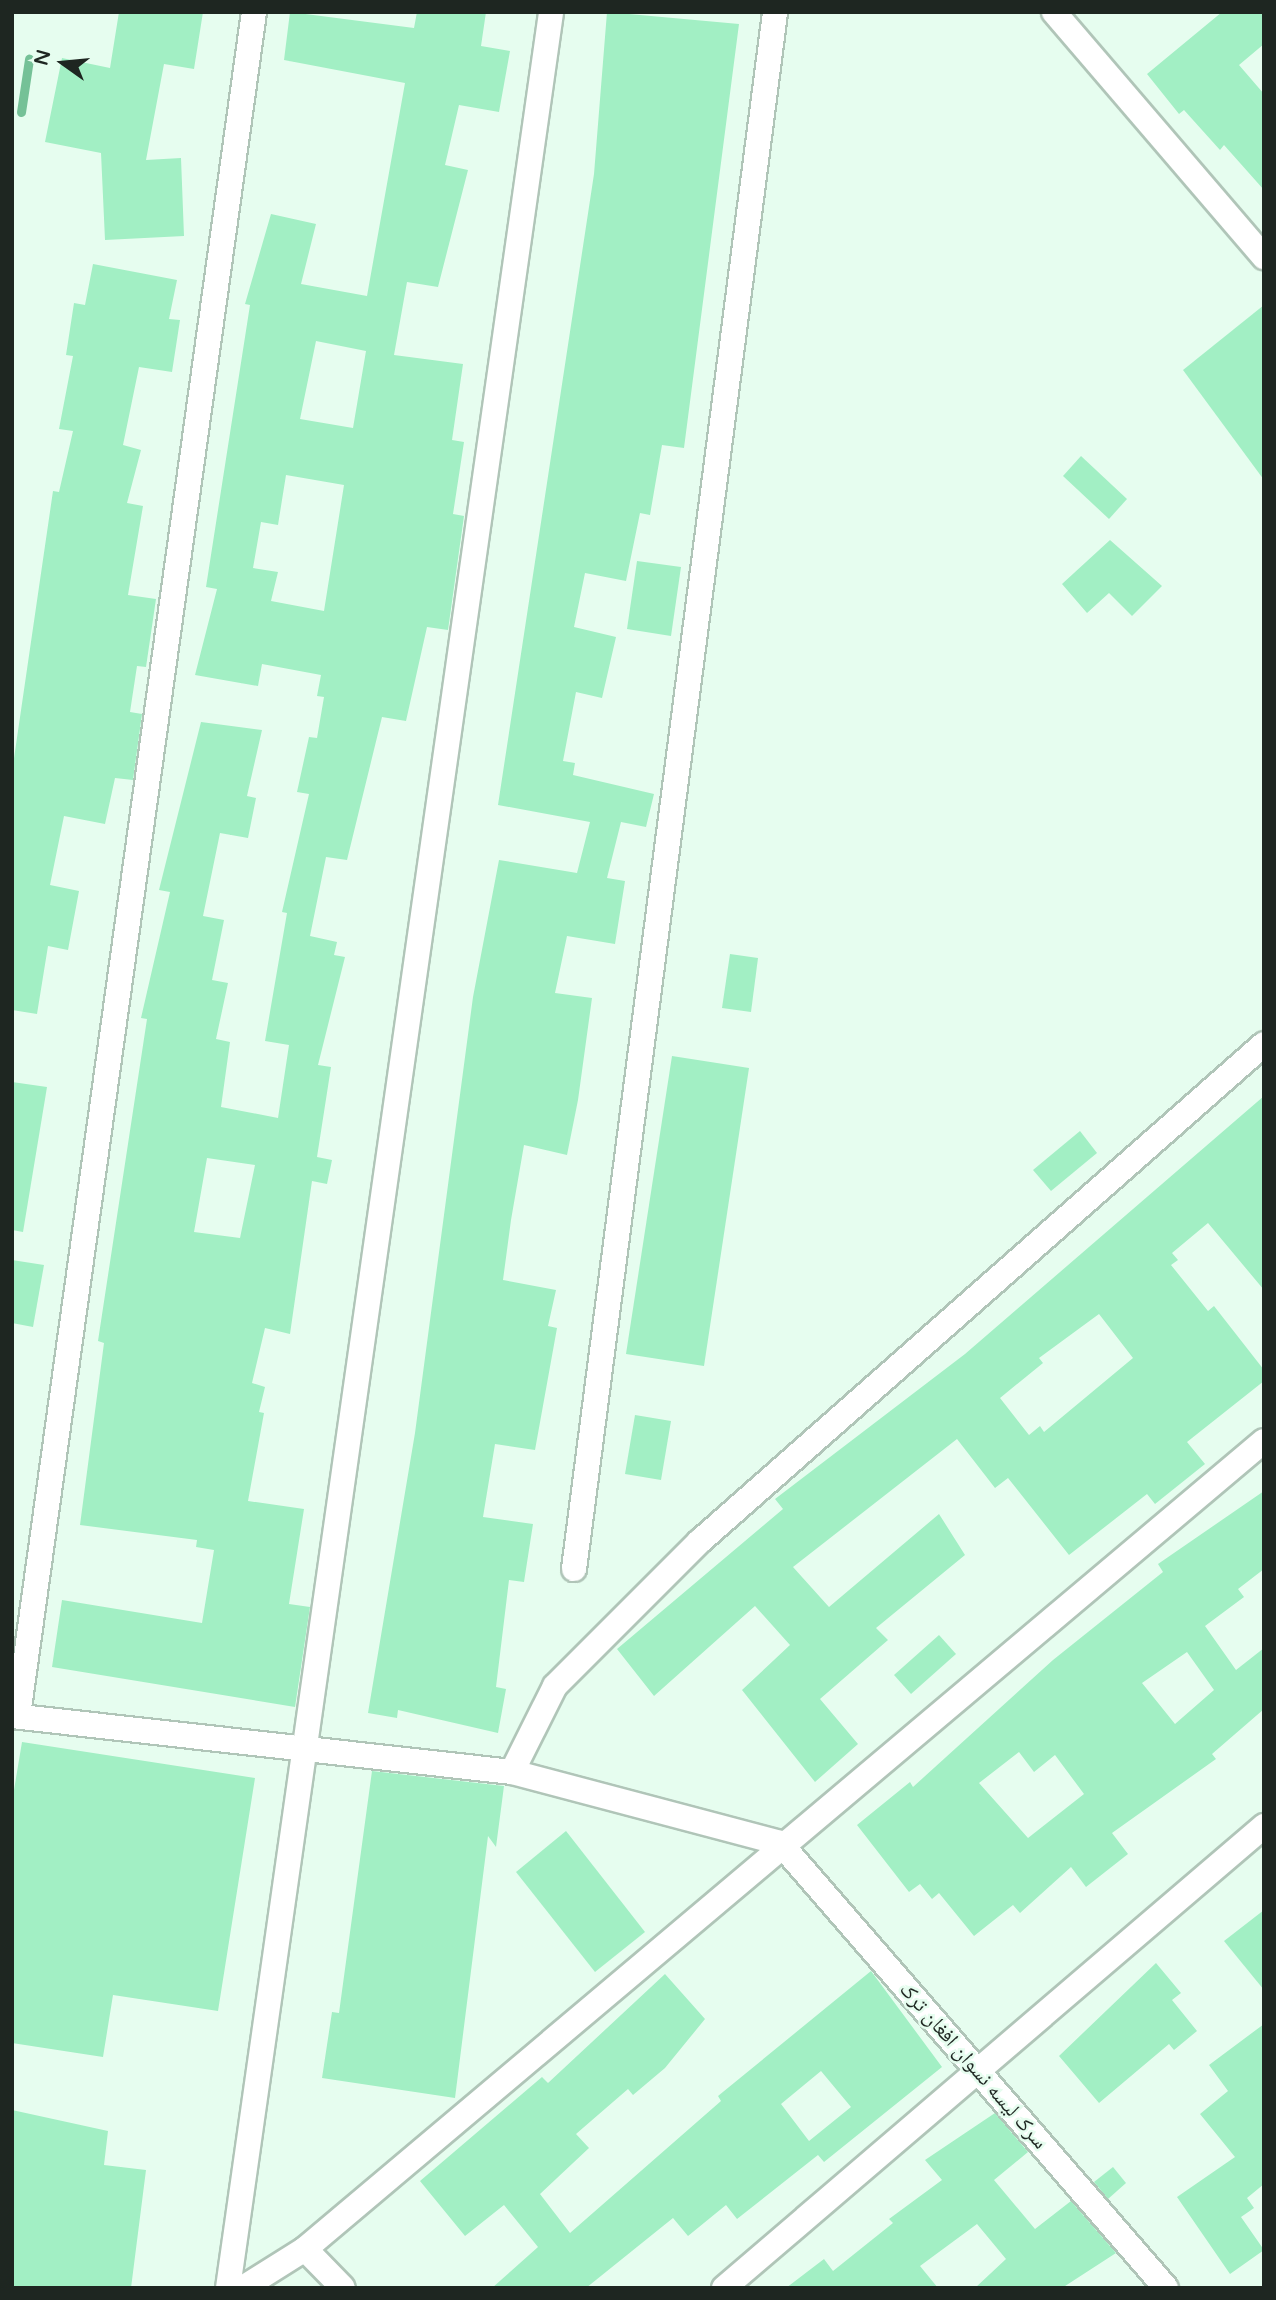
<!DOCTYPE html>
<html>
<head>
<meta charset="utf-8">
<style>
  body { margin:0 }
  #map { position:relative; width:1276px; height:2300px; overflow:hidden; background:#e6fdef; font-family:"Varela Round","Noto Naskh Arabic",sans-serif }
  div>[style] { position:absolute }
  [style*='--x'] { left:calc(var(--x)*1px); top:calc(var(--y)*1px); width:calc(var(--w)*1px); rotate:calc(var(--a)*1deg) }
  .stream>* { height:9px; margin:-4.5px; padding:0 4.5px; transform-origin:4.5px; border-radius:4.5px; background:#75c197 }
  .building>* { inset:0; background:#a2efc4 }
  .roads { filter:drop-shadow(2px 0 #b0c5b8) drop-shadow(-2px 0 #b0c5b8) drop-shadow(0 2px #b0c5b8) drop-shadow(0 -2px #b0c5b8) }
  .street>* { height:24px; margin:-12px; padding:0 12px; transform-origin:12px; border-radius:12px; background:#fff }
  span { translate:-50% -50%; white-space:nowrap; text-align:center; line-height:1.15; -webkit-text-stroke:5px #e6fdef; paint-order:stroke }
  .street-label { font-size:21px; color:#1e2621 }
  .frame { position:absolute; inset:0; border:14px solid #1e2621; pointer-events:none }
  .north { position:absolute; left:28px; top:28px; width:70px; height:70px; -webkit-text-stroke:5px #e6fdef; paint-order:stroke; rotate:285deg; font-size:19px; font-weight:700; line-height:28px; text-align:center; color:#1e2621 }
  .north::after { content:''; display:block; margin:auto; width:24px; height:32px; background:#1e2621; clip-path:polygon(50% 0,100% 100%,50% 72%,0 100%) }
</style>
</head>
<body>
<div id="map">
  <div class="stream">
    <i style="--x:21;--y:112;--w:54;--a:-81.4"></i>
  </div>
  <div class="building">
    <i style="clip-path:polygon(119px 12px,203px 12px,194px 69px,164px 64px,146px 160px,181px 158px,184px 236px,105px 240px,101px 153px,45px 142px,62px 58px,110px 68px)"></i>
    <i style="clip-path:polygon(evenodd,290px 12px,414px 28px,417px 12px,486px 12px,481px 46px,510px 51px,499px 112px,459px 105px,445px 165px,468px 170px,438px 287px,407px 282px,394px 355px,463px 364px,452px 440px,464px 442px,453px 514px,464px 516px,448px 630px,427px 627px,406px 721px,382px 717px,347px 860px,326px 857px,310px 936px,337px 942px,334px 955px,345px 957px,318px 1065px,331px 1067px,317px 1157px,332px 1160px,327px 1184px,312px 1181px,290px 1334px,265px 1328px,252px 1383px,265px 1387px,259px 1412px,264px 1413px,248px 1501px,304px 1509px,289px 1604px,310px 1607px,295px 1707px,52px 1667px,62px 1600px,202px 1623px,214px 1550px,196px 1547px,197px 1540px,80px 1525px,104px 1343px,98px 1341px,147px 1019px,141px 1018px,170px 892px,159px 890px,201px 722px,262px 730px,247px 796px,256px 798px,248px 838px,220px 833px,203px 916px,224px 920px,212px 980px,228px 983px,216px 1039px,230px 1042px,221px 1107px,278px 1118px,289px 1045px,265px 1041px,287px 913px,282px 912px,309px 794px,297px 792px,309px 737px,317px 738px,324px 697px,317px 696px,321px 675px,262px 664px,258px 686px,195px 675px,217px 589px,206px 587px,250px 305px,245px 304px,271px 214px,316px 224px,301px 284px,367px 296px,405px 83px,284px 60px,290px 12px,316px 341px,366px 351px,353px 428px,300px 419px,316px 341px,290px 12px,286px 475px,344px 485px,324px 611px,271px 601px,278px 572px,253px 568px,261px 522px,278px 525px,286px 475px,290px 12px,207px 1158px,255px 1165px,240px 1238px,194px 1232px,207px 1158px)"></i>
    <i style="clip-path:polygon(607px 12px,739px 24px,684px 448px,662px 445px,650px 515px,640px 513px,626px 581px,585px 573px,574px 627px,616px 637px,602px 698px,576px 692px,563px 761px,575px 763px,573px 775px,654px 794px,646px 827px,621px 822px,607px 878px,625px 881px,615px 944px,567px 936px,555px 993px,592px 998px,578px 1100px,567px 1155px,524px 1145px,511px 1220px,503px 1280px,556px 1290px,548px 1326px,557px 1328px,535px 1450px,495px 1444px,483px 1517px,533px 1524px,524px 1582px,509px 1580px,496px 1687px,506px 1689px,498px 1733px,398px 1710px,397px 1718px,368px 1713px,415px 1433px,473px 997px,499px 860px,577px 873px,590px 822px,498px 805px,594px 174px)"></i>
    <i style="clip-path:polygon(1222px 12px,1264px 12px,1264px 44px,1239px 65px,1264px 94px,1264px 190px,1224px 145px,1220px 150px,1184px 110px,1179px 114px,1147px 74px)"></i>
    <i style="clip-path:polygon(93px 264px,177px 280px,169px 319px,180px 320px,172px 372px,139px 367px,123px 445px,141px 450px,127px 503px,143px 506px,128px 595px,156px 599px,146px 667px,137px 666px,130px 712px,142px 714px,133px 780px,115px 778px,105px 824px,64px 816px,50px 885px,79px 891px,68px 950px,48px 946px,37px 1014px,12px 1010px,12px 772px,53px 491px,59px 492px,73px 431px,59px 429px,73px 356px,66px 355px,74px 303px,85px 305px)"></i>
    <i style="clip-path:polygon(1264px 305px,1264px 480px,1183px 370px)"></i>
    <i style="clip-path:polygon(1081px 456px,1127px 499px,1109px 519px,1063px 476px)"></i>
    <i style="clip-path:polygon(1110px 540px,1162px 586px,1132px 616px,1109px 593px,1087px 613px,1062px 584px)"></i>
    <i style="clip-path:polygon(637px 561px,681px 567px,671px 636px,627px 629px)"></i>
    <i style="clip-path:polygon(730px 954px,758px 958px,751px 1012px,722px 1008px)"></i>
    <i style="clip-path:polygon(672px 1056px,749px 1068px,704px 1366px,626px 1354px)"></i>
    <i style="clip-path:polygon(12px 1082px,47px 1087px,23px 1232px,12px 1230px)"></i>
    <i style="clip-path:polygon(evenodd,1264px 1096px,1264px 1290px,1208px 1223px,1172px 1253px,1178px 1260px,1171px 1265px,1208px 1311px,1214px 1306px,1264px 1370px,1264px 1381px,1187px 1442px,1205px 1464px,1155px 1504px,1147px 1494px,1069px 1555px,1008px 1478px,995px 1488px,957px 1439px,793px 1567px,829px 1607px,939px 1514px,965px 1555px,876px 1628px,888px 1640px,820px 1699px,858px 1744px,815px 1782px,742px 1690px,790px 1645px,755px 1606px,654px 1696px,617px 1649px,783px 1509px,775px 1499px,965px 1354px,1264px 1096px,1099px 1314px,1133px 1358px,1044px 1432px,1040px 1426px,1029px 1435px,1000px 1398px,1043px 1363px,1039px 1358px,1099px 1314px)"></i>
    <i style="clip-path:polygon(1080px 1131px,1097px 1153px,1051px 1191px,1033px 1170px)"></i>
    <i style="clip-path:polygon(12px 1260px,44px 1265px,33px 1327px,12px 1323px)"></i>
    <i style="clip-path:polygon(635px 1415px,671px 1421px,661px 1480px,625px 1474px)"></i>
    <i style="clip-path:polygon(evenodd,1264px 1491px,1264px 1569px,1238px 1589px,1244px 1597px,1205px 1626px,1236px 1670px,1264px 1648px,1264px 1709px,1212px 1754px,1216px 1759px,1112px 1833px,1128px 1854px,1086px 1887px,1071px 1867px,1020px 1913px,1013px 1905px,974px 1936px,939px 1893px,932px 1899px,920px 1884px,909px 1892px,857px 1825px,910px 1782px,913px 1787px,1053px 1660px,1163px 1572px,1158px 1564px,1264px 1491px,1187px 1652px,1214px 1690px,1175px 1724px,1142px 1683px,1187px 1652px,1264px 1491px,1019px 1752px,1034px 1772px,1055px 1755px,1084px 1794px,1028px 1838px,979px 1783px,1019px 1752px)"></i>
    <i style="clip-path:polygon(939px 1635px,956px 1654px,911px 1694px,894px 1675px)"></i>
    <i style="clip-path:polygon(22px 1742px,255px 1778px,218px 2011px,113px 1995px,103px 2057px,12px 2043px,12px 1802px)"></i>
    <i style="clip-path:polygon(372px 1771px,504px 1786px,496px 1847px,488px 1836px,455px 2098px,322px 2078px,332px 2012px,339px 2013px)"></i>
    <i style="clip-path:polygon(566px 1831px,645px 1932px,595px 1972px,516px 1872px)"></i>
    <i style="clip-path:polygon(1264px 1910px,1264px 1990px,1224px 1941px)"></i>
    <i style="clip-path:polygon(1156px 1963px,1181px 1993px,1172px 2000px,1197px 2031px,1174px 2050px,1169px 2044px,1099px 2103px,1059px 2056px)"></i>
    <i style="clip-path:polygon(evenodd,871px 1971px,942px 2067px,824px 2162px,818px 2155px,737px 2219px,726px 2205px,688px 2236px,673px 2218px,586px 2288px,492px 2288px,538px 2247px,504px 2205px,465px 2236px,420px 2181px,542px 2077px,548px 2083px,665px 1974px,705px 2019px,665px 2068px,633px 2095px,628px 2089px,576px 2134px,589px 2148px,540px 2194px,570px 2233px,721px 2101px,718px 2096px,871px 1971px,821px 2071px,851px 2107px,809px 2141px,781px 2104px,821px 2071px)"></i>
    <i style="clip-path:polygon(1264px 2024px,1264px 2184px,1247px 2198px,1254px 2208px,1241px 2217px,1264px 2250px,1230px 2274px,1177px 2197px,1235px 2157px,1200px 2114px,1228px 2091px,1209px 2065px)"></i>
    <i style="clip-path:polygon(12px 2110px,108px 2131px,104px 2165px,146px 2170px,131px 2288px,12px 2288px)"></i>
    <i style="clip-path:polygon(995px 2113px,1028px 2152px,994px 2180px,1035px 2229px,1071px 2201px,1116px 2253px,1062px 2288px,975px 2288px,1006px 2259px,977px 2224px,920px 2266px,938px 2288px,786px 2288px,824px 2259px,833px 2271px,893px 2223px,889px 2219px,942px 2180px,925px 2160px)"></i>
    <i style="clip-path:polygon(1113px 2167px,1126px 2183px,1108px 2199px,1094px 2182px)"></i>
  </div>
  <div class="roads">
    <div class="street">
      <i style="--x:1054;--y:12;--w:323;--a:49.4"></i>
      <i style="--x:574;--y:1569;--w:1570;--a:-82.64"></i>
      <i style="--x:18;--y:1715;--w:1719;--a:-82.11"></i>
      <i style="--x:12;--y:1716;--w:503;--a:6.39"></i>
      <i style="--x:512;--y:1772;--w:277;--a:14.8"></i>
      <i style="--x:780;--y:1843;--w:589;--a:49.06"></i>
      <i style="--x:512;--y:1772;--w:96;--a:-63.4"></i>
      <i style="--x:555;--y:1686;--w:204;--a:-45"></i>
      <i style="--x:699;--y:1542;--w:753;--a:-41.39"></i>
      <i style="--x:305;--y:2249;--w:54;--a:45.7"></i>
      <i style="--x:228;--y:2288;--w:2299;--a:-81.92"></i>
      <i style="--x:243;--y:2288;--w:73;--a:-32.2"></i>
      <i style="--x:305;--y:2249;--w:1254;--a:-40.12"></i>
      <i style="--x:724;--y:2288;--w:711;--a:-40.55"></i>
    </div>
  </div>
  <div class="street-label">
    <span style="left:973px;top:2066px;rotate:49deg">سرک لیسه نسوان افغان‌ ترک</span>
  </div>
  <div class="frame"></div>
  <div class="north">N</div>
</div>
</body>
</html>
